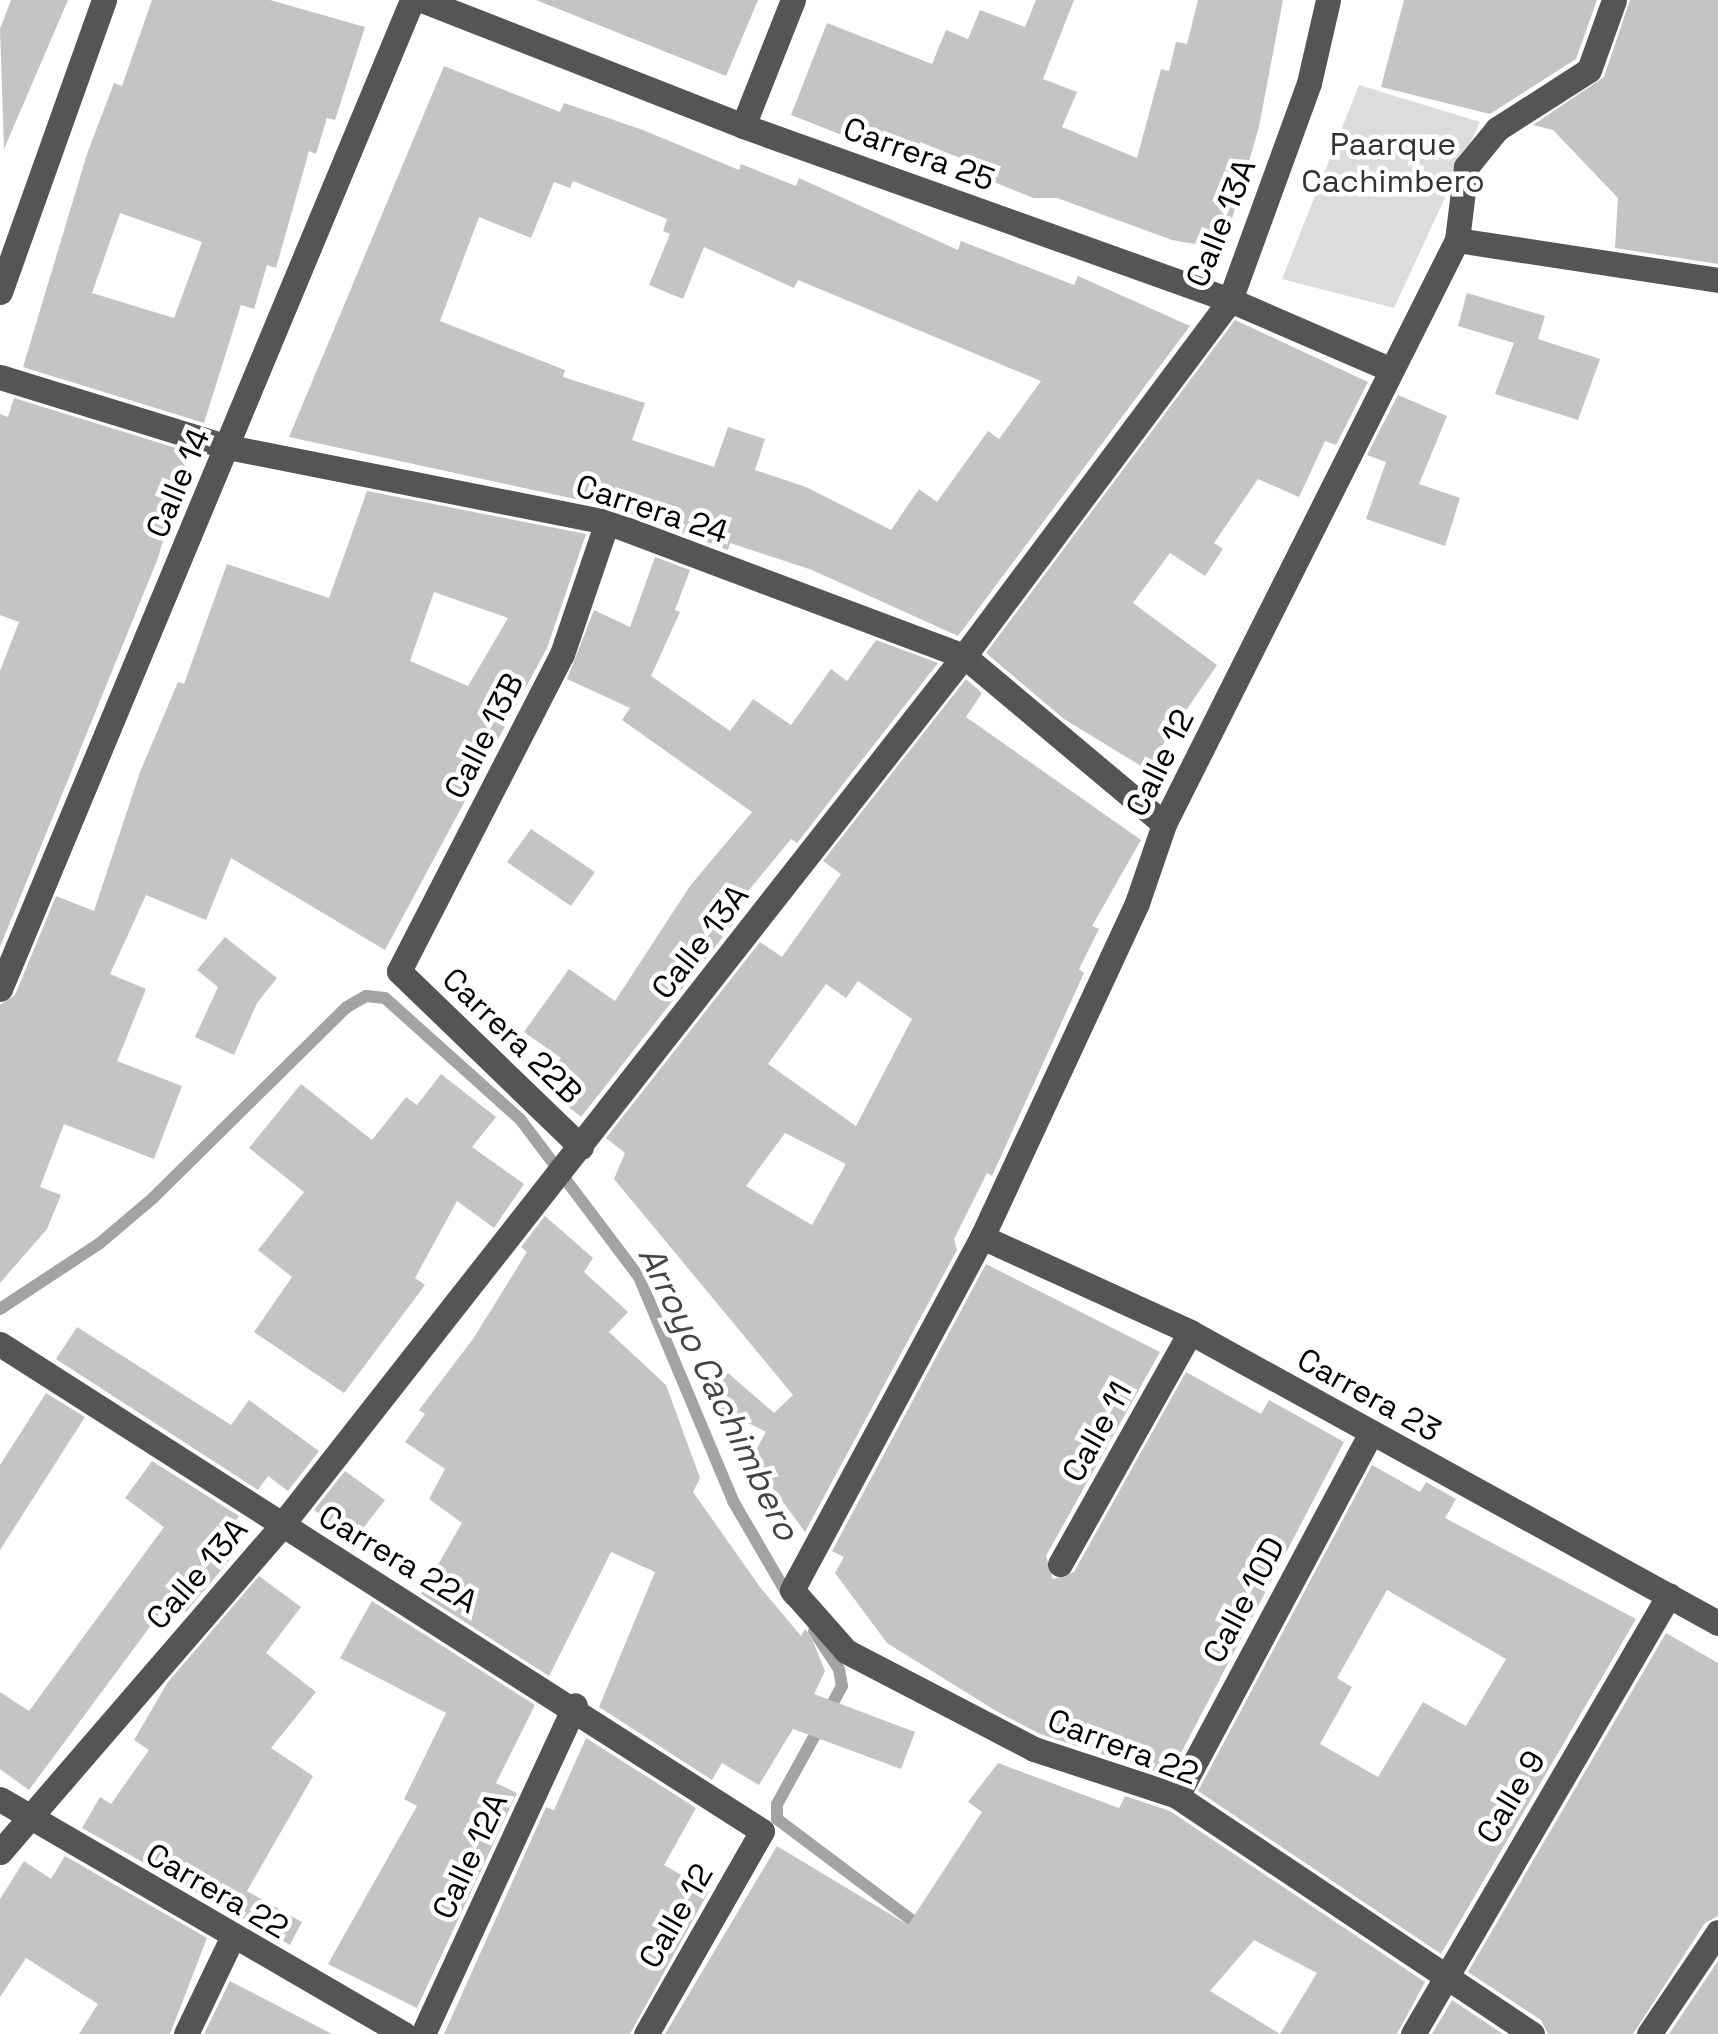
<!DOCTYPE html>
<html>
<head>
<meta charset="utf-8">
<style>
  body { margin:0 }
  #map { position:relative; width:1718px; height:2034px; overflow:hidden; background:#fff; font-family:"Space Grotesk",sans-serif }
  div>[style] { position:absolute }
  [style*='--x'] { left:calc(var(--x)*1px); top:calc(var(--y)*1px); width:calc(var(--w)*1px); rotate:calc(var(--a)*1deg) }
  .green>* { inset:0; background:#dcdcdc }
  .stream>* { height:12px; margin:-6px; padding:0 6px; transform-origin:6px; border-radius:6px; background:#a3a3a3 }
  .building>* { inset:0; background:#c4c4c4 }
  .minor>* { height:25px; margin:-12.5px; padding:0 12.5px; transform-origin:12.5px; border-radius:12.5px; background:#555 }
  span { translate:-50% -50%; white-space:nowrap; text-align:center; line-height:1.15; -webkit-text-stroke:9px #fff; paint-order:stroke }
  .park-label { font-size:32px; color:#333 }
  .street-label { font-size:32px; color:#000 }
  .water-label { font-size:35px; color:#444; font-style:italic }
</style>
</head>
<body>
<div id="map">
  <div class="green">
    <i style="clip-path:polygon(1359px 85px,1480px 122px,1394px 308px,1282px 279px)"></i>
  </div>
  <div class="stream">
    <i style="--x:0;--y:1309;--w:120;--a:-33.4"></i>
    <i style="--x:100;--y:1243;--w:70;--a:-40.3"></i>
    <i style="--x:153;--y:1198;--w:272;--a:-44.6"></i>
    <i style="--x:347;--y:1007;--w:22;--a:-30"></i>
    <i style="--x:366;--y:996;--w:19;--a:6"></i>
    <i style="--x:385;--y:998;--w:181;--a:41.9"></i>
    <i style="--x:520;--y:1119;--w:198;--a:53"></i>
    <i style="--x:639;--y:1277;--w:243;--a:67.2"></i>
    <i style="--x:733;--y:1501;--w:113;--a:59.8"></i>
    <i style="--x:814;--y:1631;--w:45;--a:56.7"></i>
    <i style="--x:839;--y:1669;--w:17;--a:80"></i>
    <i style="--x:842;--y:1686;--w:135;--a:118.8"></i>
    <i style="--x:777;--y:1804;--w:15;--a:90"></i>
    <i style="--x:777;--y:1819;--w:181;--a:36.9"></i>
  </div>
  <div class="building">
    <i style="clip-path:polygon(11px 0,68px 0,4px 149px,0 29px)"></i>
    <i style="clip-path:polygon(evenodd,152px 0,270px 0,365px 27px,335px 120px,327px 118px,316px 154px,309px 151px,276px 268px,267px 265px,254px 309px,241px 305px,204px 423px,23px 367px,87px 154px,114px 83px,122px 86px,152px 0,120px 213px,202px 242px,174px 318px,92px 293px,120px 213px)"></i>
    <i style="clip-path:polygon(536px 0,758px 0,726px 76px)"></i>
    <i style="clip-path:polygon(1036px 0,1074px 0,1043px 79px,1077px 92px,1062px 127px,1137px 158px,1161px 69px,1169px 71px,1176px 42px,1187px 44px,1198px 0,1283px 0,1259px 127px,1223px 249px,1172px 240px,1057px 198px,1034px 198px,986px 179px,990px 170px,920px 142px,918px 148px,853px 122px,847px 137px,791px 115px,827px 23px,932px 64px,946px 30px,968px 39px,980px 10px,1025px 27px)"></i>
    <i style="clip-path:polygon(1404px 0,1597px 0,1576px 59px,1490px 114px,1381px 87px)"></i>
    <i style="clip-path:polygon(1630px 0,1718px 0,1718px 264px,1615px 248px,1618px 198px,1553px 130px,1533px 125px,1604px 77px)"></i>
    <i style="clip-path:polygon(evenodd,444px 66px,560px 112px,564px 103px,643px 130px,739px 170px,741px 164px,796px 186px,799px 178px,958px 250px,961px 241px,1074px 285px,1078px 276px,1190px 326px,958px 636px,812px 570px,730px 543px,728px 550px,612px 507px,289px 437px,444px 66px,573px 181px,667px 219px,663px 231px,670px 234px,649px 285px,683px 299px,704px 247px,794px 288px,798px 280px,1041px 381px,999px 439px,988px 431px,937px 502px,919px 489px,891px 530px,806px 487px,755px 470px,765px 439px,728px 427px,714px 467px,632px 440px,645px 403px,563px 377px,565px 370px,440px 321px,479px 217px,531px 238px,554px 182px,570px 188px,573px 181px)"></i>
    <i style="clip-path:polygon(1467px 293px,1545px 316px,1538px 339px,1600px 359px,1578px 420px,1495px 394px,1514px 343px,1458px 326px)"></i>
    <i style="clip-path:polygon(1235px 320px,1368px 382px,1336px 445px,1325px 441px,1299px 497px,1258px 479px,1214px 543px,1223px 549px,1205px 576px,1170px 553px,1133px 603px,1217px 665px,1146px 769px,1064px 719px,986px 653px)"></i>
    <i style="clip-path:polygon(1398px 395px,1447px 416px,1419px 484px,1460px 498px,1445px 546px,1366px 519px,1386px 462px,1367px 455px)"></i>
    <i style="clip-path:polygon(14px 398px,189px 452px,158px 558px,0 947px,0 671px,19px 622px,0 615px,0 414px,8px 417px)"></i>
    <i style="clip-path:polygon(evenodd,367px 491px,586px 534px,547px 648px,385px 950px,231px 858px,206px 920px,146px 895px,110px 974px,146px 989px,117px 1061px,182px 1086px,154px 1159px,64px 1124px,40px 1187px,61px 1195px,47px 1229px,0 1283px,0 1005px,15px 995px,56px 896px,94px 911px,140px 772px,178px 682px,184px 684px,227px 564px,329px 598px,367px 491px,434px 592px,508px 618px,468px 686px,410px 661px,434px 592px)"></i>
    <i style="clip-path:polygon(655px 557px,690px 570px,675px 610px,680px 612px,651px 676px,730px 731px,753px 699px,791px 725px,831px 669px,847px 681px,876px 640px,938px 663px,797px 843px,791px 839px,726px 918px,734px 923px,581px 1117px,540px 1083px,561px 1058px,524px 1032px,569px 969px,615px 1001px,690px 886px,752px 812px,622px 720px,630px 708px,567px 679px,594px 610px,630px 627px)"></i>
    <i style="clip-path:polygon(evenodd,966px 679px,982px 693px,966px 717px,1141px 840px,1092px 926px,1099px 929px,1079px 969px,1084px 973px,992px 1176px,987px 1173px,954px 1239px,957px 1250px,805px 1532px,751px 1459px,766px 1432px,707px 1402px,728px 1373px,774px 1413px,793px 1395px,614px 1179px,625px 1153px,606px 1138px,760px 942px,782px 957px,841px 874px,823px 861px,966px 679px,858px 981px,912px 1019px,856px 1126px,768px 1064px,826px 984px,846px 998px,858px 981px,966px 679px,785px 1133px,846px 1164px,812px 1225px,746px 1186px,785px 1133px)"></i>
    <i style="clip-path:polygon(531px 829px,595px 872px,571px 906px,507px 862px)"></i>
    <i style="clip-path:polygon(225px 937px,277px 978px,257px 1003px,234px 1055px,195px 1037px,218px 987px,197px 970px)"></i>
    <i style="clip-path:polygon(441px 1074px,496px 1117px,472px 1147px,524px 1184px,494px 1228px,457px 1201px,415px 1278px,425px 1285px,344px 1393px,254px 1332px,292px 1277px,258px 1250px,304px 1192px,249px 1148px,301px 1084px,372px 1140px,406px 1097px,417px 1105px)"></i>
    <i style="clip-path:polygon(545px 1216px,593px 1258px,584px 1272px,628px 1312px,609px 1332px,666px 1385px,700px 1478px,693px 1492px,760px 1587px,801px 1636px,805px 1629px,811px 1636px,825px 1671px,814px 1694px,915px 1732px,901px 1769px,793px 1729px,759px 1785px,722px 1763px,712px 1780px,599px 1707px,655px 1572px,611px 1552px,549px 1676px,421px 1594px,462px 1523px,429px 1499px,445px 1469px,405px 1442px,425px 1414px,419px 1410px,473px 1339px,527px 1252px,521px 1247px)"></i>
    <i style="clip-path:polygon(986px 1264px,1160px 1352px,1046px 1556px,1053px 1579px,1074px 1572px,1186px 1372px,1261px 1414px,1269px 1400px,1344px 1442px,1169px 1776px,1040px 1734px,996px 1711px,887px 1643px,835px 1573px,844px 1557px,832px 1551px)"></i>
    <i style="clip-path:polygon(77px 1327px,231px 1425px,249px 1400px,319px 1451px,288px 1491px,268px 1476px,258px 1490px,56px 1359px)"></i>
    <i style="clip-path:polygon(46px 1393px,85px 1417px,0 1550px,0 1465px)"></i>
    <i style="clip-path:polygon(152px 1461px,239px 1516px,218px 1545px,233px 1556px,186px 1612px,169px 1601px,29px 1790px,0 1769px,0 1692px,29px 1711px,164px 1527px,125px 1498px)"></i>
    <i style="clip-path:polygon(evenodd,1372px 1465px,1420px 1492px,1426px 1482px,1456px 1499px,1445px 1518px,1636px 1619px,1441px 1954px,1198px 1791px,1372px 1465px,1387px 1590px,1506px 1659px,1466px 1726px,1423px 1702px,1378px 1777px,1320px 1744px,1352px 1687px,1337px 1678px,1387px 1590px)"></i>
    <i style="clip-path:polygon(345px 1471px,385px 1500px,354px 1540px,314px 1510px)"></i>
    <i style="clip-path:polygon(259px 1576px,301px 1607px,266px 1653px,316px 1692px,271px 1748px,313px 1776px,247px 1891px,302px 1922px,290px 1945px,82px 1828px,100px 1797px,111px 1804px,149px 1750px,134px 1740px,168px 1682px)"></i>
    <i style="clip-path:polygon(372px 1601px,535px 1705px,496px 1783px,517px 1793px,417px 2008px,328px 1964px,417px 1806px,404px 1799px,446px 1713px,340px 1658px)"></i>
    <i style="clip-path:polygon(1666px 1633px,1718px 1663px,1718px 1916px,1705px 1923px,1633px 2034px,1548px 2034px,1541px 2020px,1468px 1972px)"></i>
    <i style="clip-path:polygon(586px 1738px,696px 1808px,664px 1865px,709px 1891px,630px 2034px,444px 2034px,546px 1807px,554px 1810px)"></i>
    <i style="clip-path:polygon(998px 1763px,1119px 1808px,1125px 1796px,1170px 1811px,1425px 1982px,1397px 2034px,1280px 2034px,1317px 1973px,1254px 1940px,1210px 1991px,1280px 2034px,665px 2034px,777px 1846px,908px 1925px,982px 1812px,968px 1802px)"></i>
    <i style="clip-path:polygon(65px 1856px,207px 1938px,170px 2034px,79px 2034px,98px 2004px,26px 1958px,0 1997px,0 1899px,24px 1861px,51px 1879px)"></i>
    <i style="clip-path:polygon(1718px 1961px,1718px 2034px,1669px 2034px)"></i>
    <i style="clip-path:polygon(230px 1981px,332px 2034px,204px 2034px)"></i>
    <i style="clip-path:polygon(1452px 2000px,1503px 2034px,1432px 2034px)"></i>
  </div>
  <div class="minor">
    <i style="--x:422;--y:0;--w:345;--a:21.4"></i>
    <i style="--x:743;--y:126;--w:517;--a:19.66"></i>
    <i style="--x:1230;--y:300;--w:176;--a:23.4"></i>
    <i style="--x:743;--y:126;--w:136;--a:-68.4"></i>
    <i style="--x:1457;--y:240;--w:264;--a:8.7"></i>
    <i style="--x:0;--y:292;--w:310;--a:-70.4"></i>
    <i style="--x:0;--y:377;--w:239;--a:17.1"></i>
    <i style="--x:228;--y:447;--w:386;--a:11.2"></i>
    <i style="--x:607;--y:522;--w:381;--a:20.6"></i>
    <i style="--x:964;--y:656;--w:261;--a:40"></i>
    <i style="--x:0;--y:989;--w:1071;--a:-67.38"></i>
    <i style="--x:581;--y:1147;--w:253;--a:-136"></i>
    <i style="--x:399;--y:971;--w:356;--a:-62.8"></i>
    <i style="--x:562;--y:654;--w:139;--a:-71.2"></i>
    <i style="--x:982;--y:1237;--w:229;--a:24.5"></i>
    <i style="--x:1190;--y:1332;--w:603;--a:28.86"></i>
    <i style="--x:0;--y:1344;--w:904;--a:32.58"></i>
    <i style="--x:762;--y:1831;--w:234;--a:119.7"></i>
    <i style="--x:1060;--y:1564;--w:266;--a:-60.7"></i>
    <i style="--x:1177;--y:1796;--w:410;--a:-61.9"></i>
    <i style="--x:0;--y:1799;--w:467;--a:30.2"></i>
    <i style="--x:0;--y:1852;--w:430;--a:-49.2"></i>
    <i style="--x:281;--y:1526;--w:1106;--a:-51.87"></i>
    <i style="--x:964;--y:656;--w:444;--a:-53.2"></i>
    <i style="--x:1230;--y:300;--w:231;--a:-70"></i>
    <i style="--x:1309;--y:83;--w:85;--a:-77.1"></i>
    <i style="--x:186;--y:2034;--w:106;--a:-64.4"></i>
    <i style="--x:423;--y:2034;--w:362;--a:-65.2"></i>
    <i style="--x:1413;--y:2034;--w:508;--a:-59.75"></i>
    <i style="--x:1532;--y:2034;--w:427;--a:-146.2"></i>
    <i style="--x:1177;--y:1796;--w:151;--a:-161.8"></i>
    <i style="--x:1034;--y:1749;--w:212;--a:-152.5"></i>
    <i style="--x:846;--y:1651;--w:81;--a:-131.5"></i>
    <i style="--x:792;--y:1590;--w:401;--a:-61.7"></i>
    <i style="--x:982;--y:1237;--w:368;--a:-65.1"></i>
    <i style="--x:1137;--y:903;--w:83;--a:-71.1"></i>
    <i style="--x:1164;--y:824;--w:653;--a:-63.36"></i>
    <i style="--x:1457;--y:240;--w:74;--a:-83"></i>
    <i style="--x:1466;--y:167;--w:49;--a:-50.8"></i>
    <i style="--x:1497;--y:129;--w:109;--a:-32.7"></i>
    <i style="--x:1589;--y:70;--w:74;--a:-70.3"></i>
    <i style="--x:1649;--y:2034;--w:123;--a:-55.9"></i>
  </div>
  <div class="park-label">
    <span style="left:1393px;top:163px">Paarque<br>Cachimbero</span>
  </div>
  <div class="street-label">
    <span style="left:919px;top:154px;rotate:20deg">Carrera 25</span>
    <span style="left:1221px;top:223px;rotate:-68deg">Calle 13A</span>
    <span style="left:178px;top:483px;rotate:-67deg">Calle 14</span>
    <span style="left:652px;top:509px;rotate:18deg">Carrera 24</span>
    <span style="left:484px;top:736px;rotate:-63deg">Calle 13B</span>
    <span style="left:1160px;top:763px;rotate:-64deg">Calle 12</span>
    <span style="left:700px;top:942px;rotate:-52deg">Calle 13A</span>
    <span style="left:512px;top:1036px;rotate:44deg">Carrera 22B</span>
    <span style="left:1369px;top:1395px;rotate:29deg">Carrera 23</span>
    <span style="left:1097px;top:1432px;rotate:-61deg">Calle 11</span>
    <span style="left:398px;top:1559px;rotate:31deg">Carrera 22A</span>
    <span style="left:197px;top:1574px;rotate:-49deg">Calle 13A</span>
    <span style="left:1244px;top:1600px;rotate:-62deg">Calle 10D</span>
    <span style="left:1123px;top:1747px;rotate:21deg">Carrera 22</span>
    <span style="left:1511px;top:1797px;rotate:-59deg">Calle 9</span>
    <span style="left:470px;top:1856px;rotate:-65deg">Calle 12A</span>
    <span style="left:217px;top:1891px;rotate:30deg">Carrera 22</span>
    <span style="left:676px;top:1916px;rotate:-60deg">Calle 12</span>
  </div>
  <div class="water-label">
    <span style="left:719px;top:1393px;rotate:64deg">Arroyo Cachimbero</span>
  </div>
</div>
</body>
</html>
